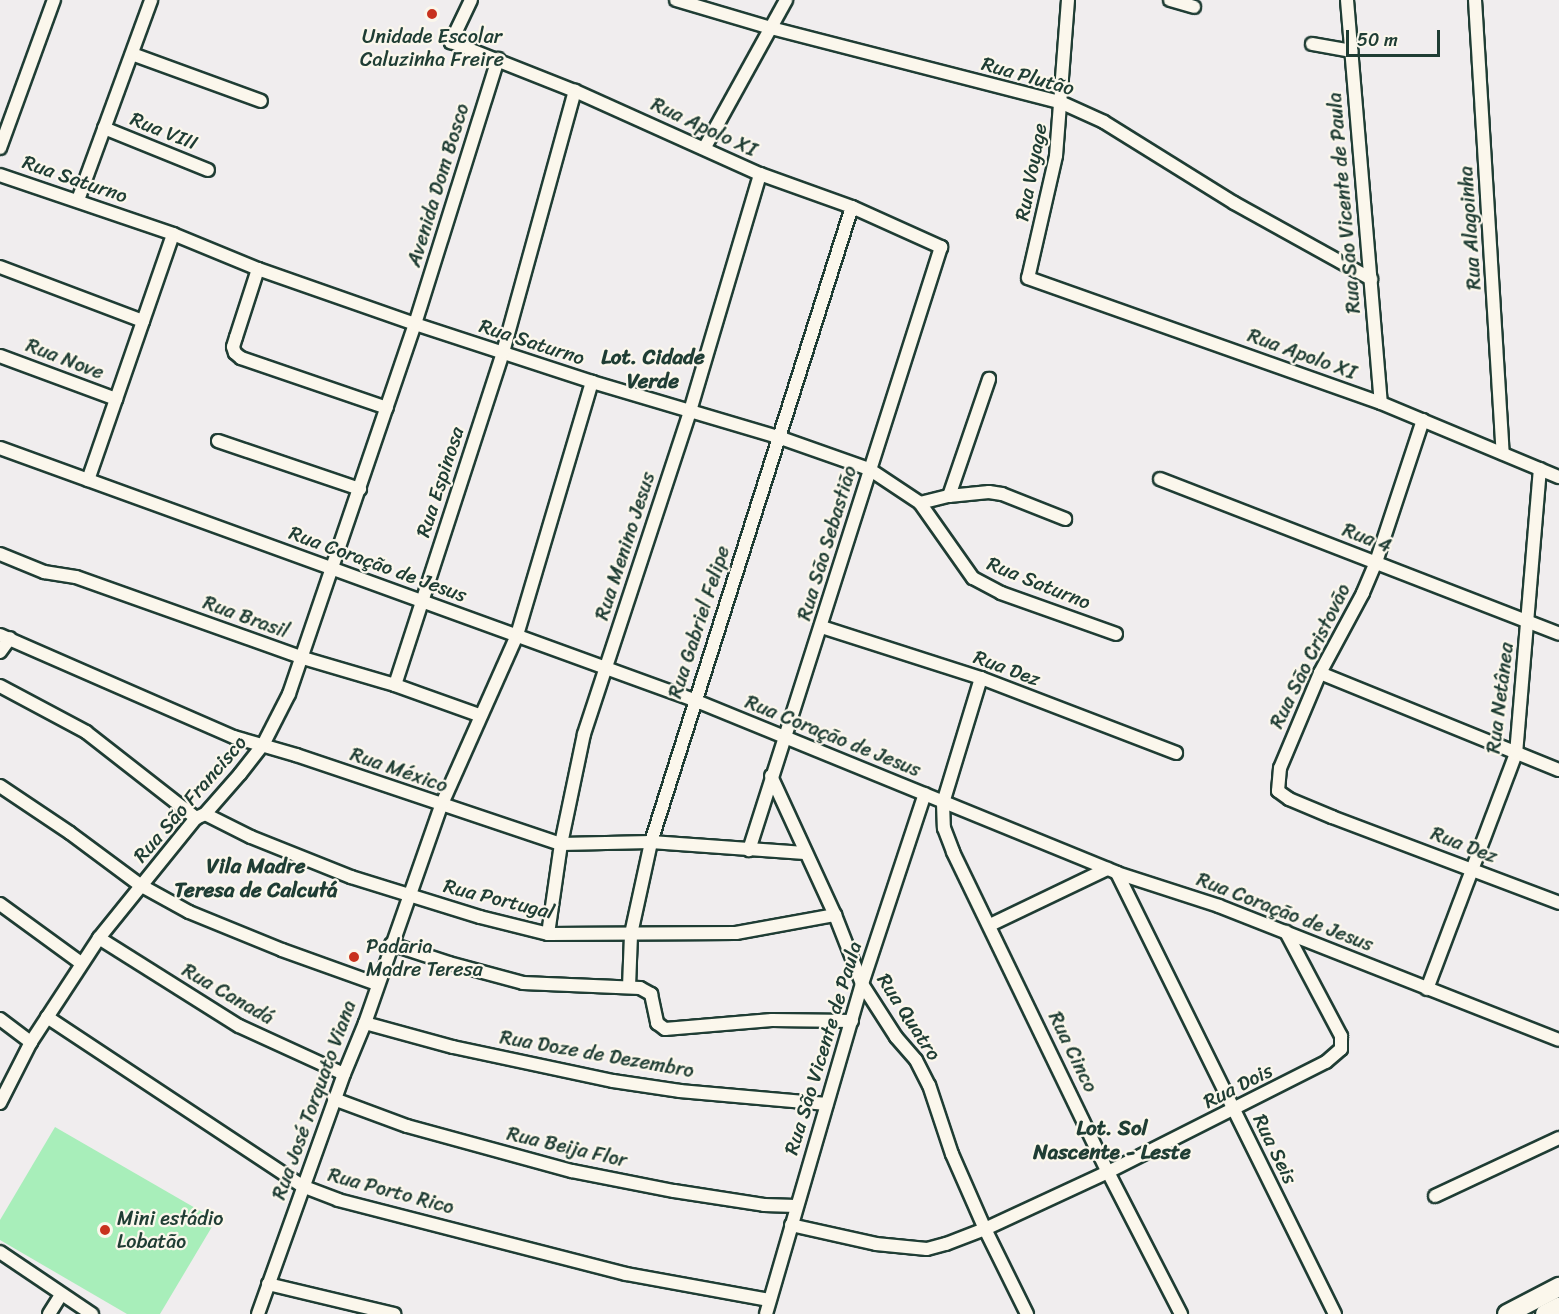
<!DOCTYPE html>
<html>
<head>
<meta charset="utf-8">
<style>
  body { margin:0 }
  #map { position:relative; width:1559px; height:1314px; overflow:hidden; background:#f0edee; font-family:Sriracha,sans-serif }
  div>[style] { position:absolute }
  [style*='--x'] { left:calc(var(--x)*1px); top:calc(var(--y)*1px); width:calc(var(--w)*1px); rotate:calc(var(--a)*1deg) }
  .green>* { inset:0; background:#a8eeba }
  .roads { filter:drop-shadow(2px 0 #1f3d34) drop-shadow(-2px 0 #1f3d34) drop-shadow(0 2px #1f3d34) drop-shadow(0 -2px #1f3d34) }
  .minor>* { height:12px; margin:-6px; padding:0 6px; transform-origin:6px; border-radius:6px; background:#fbf7ec }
  .secondary>* { height:18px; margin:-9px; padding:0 9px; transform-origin:9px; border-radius:9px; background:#fbf7ec }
  .dots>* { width:16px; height:16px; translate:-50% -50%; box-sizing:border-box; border:3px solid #fbf7ec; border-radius:50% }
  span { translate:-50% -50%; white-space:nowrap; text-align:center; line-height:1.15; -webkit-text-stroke:4.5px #fbf7ec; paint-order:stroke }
  .poi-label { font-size:20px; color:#1f3d34 }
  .left { translate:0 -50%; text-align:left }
  .street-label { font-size:20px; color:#1f3d34 }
  .neighbourhood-label { font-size:21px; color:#1f3d34; font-weight:700 }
  .scale { position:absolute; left:1346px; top:30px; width:94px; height:27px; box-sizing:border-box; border:3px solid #1f3d34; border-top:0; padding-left:8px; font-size:18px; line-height:21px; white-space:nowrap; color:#1f3d34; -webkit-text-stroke:4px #fbf7ec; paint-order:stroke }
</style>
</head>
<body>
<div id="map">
  <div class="green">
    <i style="clip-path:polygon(55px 1127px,216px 1220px,160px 1314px,127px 1314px,0 1240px,0 1220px)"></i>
  </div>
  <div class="roads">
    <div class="minor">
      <i style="--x:471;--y:0;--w:47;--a:115.5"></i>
      <i style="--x:451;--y:42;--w:133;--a:21.6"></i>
      <i style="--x:575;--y:91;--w:203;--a:24.2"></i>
      <i style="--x:760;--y:174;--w:98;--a:19.7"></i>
      <i style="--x:852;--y:207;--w:98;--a:24.2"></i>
      <i style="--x:941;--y:247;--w:633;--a:107.66"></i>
      <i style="--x:676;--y:0;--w:99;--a:16.4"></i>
      <i style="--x:771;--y:28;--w:298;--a:14.4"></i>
      <i style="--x:1060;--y:102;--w:48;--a:24.4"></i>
      <i style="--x:1104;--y:122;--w:153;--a:31.9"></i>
      <i style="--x:1234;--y:203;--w:157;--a:29"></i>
      <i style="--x:1068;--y:0;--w:156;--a:94.4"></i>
      <i style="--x:1056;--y:156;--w:125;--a:102.9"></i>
      <i style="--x:1028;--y:278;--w:374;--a:19.5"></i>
      <i style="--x:1381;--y:403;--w:193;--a:22.6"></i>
      <i style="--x:1170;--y:0;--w:25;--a:16"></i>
      <i style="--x:1347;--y:0;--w:404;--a:85.2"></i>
      <i style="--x:1475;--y:0;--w:454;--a:86.5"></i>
      <i style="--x:1312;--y:44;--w:40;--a:10"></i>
      <i style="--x:132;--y:54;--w:137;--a:20"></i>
      <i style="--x:104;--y:128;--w:112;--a:22"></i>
      <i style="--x:705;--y:147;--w:168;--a:-61.1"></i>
      <i style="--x:0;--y:148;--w:158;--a:-70"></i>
      <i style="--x:0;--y:175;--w:183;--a:18.8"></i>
      <i style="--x:173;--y:234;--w:92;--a:22.4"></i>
      <i style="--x:258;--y:269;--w:166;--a:19.3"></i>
      <i style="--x:415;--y:324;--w:186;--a:18.1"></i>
      <i style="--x:592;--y:382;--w:194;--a:16.5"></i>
      <i style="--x:778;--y:437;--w:96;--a:19.4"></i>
      <i style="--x:869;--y:469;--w:61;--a:33.7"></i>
      <i style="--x:920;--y:503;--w:92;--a:54.8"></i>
      <i style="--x:973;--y:578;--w:32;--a:28"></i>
      <i style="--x:1001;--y:593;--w:122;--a:19.6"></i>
      <i style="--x:78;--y:200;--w:213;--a:-69.9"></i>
      <i style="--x:0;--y:267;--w:153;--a:20.7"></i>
      <i style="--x:258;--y:269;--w:71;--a:107.9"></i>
      <i style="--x:236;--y:337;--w:10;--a:107"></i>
      <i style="--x:233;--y:347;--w:6;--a:72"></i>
      <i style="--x:235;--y:353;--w:8;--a:40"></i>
      <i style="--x:241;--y:358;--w:154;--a:18.9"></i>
      <i style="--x:0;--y:356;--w:124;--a:20.3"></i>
      <i style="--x:1423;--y:420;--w:150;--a:108.3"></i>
      <i style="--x:1376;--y:562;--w:34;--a:113"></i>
      <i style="--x:1363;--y:593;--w:91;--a:118.3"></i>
      <i style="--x:1320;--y:673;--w:103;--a:112.8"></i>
      <i style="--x:1280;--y:768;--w:23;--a:95"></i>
      <i style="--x:1278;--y:791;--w:14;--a:36"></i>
      <i style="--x:1289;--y:799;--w:47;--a:22.7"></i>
      <i style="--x:1332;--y:817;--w:243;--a:20.7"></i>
      <i style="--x:218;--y:441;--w:150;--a:18.7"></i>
      <i style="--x:0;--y:448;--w:738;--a:19.96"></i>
      <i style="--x:694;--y:700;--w:457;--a:22.2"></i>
      <i style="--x:1117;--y:873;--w:107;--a:17.9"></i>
      <i style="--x:1219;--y:906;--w:365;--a:21.5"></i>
      <i style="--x:1160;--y:479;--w:428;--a:21.2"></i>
      <i style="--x:88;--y:480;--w:260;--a:-70.9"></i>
      <i style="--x:949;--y:496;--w:124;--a:-71.1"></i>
      <i style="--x:920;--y:503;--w:30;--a:-14"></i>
      <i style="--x:949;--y:496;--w:40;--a:-5.7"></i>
      <i style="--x:989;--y:492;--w:13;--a:9"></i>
      <i style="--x:1002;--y:494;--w:68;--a:21.6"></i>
      <i style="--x:0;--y:554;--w:48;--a:22.2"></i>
      <i style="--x:44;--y:572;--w:32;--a:9"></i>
      <i style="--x:76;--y:577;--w:241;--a:19.6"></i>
      <i style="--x:303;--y:658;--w:96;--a:16.4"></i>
      <i style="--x:395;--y:685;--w:89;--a:19.7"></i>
      <i style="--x:822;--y:627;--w:167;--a:17.8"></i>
      <i style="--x:981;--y:678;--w:209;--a:21"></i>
      <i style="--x:0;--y:635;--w:255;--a:23.6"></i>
      <i style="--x:234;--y:737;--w:65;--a:16.2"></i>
      <i style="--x:296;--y:755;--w:280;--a:18.6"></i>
      <i style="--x:561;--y:844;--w:90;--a:-1.3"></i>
      <i style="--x:651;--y:842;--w:154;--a:4.1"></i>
      <i style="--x:0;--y:652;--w:17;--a:-54"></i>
      <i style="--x:1320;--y:673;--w:258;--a:22.1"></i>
      <i style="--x:981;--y:678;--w:131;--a:106.9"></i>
      <i style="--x:943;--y:803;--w:25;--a:88"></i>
      <i style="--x:944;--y:828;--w:26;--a:69"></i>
      <i style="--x:953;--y:852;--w:356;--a:64.2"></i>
      <i style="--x:1108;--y:1172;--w:160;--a:62.8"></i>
      <i style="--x:395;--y:685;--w:350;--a:-72"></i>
      <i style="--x:503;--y:352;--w:271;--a:-74.6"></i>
      <i style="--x:0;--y:686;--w:98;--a:28.1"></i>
      <i style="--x:86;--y:732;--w:140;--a:38"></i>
      <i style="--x:771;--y:776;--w:153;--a:65.3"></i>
      <i style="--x:835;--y:915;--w:74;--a:68.6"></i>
      <i style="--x:862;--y:984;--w:63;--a:57.3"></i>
      <i style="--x:896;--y:1037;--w:30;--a:49"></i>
      <i style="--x:916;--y:1060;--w:28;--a:63"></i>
      <i style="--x:929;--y:1085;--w:73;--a:71.6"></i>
      <i style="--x:952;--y:1154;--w:82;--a:66.3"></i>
      <i style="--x:985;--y:1229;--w:95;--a:63.7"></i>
      <i style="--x:0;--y:786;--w:84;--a:33.9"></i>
      <i style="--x:70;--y:833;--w:87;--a:36.6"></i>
      <i style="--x:140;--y:885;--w:56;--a:28.9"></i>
      <i style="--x:189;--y:912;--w:100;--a:22.2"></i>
      <i style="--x:282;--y:950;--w:101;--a:19.7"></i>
      <i style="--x:205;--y:814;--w:51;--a:26.6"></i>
      <i style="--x:251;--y:837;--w:108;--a:21.8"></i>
      <i style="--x:351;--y:877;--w:135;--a:17.2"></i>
      <i style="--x:480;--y:917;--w:70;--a:14"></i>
      <i style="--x:548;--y:934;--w:188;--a:-0.3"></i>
      <i style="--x:736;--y:933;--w:101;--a:-10.3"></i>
      <i style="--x:1117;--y:873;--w:492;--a:63.7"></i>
      <i style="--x:0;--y:904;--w:100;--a:36.1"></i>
      <i style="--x:990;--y:925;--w:130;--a:-25.6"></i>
      <i style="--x:548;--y:934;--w:91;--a:-81.8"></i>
      <i style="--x:561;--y:844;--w:112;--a:-78.2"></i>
      <i style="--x:584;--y:734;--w:340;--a:-71.8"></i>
      <i style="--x:690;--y:411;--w:247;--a:-73.5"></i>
      <i style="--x:99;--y:938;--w:165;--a:32.2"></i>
      <i style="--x:239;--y:1026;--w:115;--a:24.6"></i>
      <i style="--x:391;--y:944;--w:61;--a:18.1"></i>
      <i style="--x:449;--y:963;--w:77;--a:15.1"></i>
      <i style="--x:523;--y:983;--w:117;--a:2.4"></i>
      <i style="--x:640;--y:988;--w:13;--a:29"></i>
      <i style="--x:651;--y:994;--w:30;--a:78"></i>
      <i style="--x:657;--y:1023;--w:10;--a:37"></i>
      <i style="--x:665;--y:1029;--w:107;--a:-4.8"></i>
      <i style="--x:772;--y:1020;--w:80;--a:0.7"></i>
      <i style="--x:629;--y:987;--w:53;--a:-87.8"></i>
      <i style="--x:631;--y:934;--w:94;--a:-77.7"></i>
      <i style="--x:651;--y:842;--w:666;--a:-72.44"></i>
      <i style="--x:1427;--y:989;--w:251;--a:-69.3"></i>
      <i style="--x:1516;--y:754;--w:286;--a:-85.2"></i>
      <i style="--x:47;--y:1017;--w:306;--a:33.5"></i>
      <i style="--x:302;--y:1186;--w:39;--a:21"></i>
      <i style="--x:338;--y:1200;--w:297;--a:14.4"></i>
      <i style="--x:626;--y:1274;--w:145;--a:10.3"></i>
      <i style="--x:0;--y:1019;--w:39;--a:37"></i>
      <i style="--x:365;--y:1023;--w:91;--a:15.3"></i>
      <i style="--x:453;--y:1047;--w:164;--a:12"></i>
      <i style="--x:613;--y:1081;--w:68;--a:8.5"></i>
      <i style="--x:680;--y:1091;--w:147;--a:5.1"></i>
      <i style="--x:334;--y:1099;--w:78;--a:20.3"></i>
      <i style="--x:407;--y:1126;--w:171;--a:15.3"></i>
      <i style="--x:572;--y:1171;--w:104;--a:11.1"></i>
      <i style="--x:674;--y:1191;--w:91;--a:8.8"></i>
      <i style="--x:764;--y:1205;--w:32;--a:2"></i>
      <i style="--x:0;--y:1103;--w:68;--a:-63.1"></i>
      <i style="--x:31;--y:1042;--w:124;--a:-56.8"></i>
      <i style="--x:99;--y:938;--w:154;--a:-51.1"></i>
      <i style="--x:196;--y:818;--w:10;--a:-24"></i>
      <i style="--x:205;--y:814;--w:53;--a:-48.8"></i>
      <i style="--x:240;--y:774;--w:37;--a:-52"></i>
      <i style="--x:263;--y:745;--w:57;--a:-63"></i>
      <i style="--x:289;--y:694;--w:391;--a:-71.2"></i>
      <i style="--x:415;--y:324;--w:278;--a:-72.6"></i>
      <i style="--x:1435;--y:1196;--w:137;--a:-25.1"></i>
      <i style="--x:791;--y:1225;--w:87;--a:12.6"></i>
      <i style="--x:876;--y:1244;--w:51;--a:5.6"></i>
      <i style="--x:927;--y:1249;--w:20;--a:-15"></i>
      <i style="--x:946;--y:1244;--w:42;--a:-21"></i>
      <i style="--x:985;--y:1229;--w:136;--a:-24.9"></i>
      <i style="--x:1108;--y:1172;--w:244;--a:-26.8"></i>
      <i style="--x:1326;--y:1062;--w:20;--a:-41"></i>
      <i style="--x:1341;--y:1049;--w:13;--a:-90"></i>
      <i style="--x:1341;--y:1036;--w:118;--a:-117.9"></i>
      <i style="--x:0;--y:1252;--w:111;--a:34"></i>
      <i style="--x:268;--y:1284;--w:130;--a:13.4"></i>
      <i style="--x:49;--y:1314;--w:22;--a:-58"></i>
      <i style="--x:258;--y:1314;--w:255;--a:-70.3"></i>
      <i style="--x:344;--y:1074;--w:55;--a:-67.6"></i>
      <i style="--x:365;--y:1023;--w:230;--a:-70.7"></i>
      <i style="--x:441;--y:806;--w:187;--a:-66"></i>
      <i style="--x:517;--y:635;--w:264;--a:-73.5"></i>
      <i style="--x:766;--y:1314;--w:344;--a:-73.8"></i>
      <i style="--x:862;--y:984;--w:200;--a:-71.7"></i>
    </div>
    <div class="secondary">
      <i style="--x:1507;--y:1314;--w:59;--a:-27.4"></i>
      <i style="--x:1545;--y:1314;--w:16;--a:-27"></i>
    </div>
  </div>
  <div class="dots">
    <i style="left:432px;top:14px;background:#c8321e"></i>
    <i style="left:354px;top:957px;background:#c8321e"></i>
    <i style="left:105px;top:1230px;background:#c8321e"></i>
  </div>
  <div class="poi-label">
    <span style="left:432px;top:48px">Unidade Escolar<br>Caluzinha Freire</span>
    <span class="left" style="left:366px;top:958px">Padaria<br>Madre Teresa</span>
    <span class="left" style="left:117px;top:1230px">Mini estádio<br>Lobatão</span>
  </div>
  <div class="street-label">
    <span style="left:1028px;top:76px;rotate:16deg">Rua Plutão</span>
    <span style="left:704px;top:127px;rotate:25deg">Rua Apolo XI</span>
    <span style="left:164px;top:131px;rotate:22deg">Rua VIII</span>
    <span style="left:1031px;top:172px;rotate:-79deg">Rua Voyage</span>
    <span style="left:75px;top:179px;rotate:19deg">Rua Saturno</span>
    <span style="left:438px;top:185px;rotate:-73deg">Avenida Dom Bosco</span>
    <span style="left:1344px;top:203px;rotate:-95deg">Rua São Vicente de Paula</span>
    <span style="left:1470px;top:228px;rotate:-94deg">Rua Alagoinha</span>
    <span style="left:532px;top:342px;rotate:18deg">Rua Saturno</span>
    <span style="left:1302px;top:354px;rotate:20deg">Rua Apolo XI</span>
    <span style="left:65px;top:359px;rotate:21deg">Rua Nove</span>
    <span style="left:440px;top:482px;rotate:-72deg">Rua Espinosa</span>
    <span style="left:1367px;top:538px;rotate:21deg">Rua 4</span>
    <span style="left:827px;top:543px;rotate:-73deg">Rua São Sebastião</span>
    <span style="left:625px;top:546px;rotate:-72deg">Rua Menino Jesus</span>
    <span style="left:378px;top:564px;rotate:20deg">Rua Coração de Jesus</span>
    <span style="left:1039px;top:583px;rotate:22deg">Rua Saturno</span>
    <span style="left:246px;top:617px;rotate:20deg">Rua Brasil</span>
    <span style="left:699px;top:622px;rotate:-72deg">Rua Gabriel Felipe</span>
    <span style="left:1310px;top:656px;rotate:-64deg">Rua São Cristovão</span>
    <span style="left:1007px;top:668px;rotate:20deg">Rua Dez</span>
    <span style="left:1500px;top:698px;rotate:-83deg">Rua Netânea</span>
    <span style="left:833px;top:736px;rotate:22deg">Rua Coração de Jesus</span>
    <span style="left:399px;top:770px;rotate:19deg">Rua México</span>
    <span style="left:190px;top:799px;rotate:-49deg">Rua São Francisco</span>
    <span style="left:1464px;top:845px;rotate:21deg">Rua Dez</span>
    <span style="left:499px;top:899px;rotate:14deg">Rua Portugal</span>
    <span style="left:1285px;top:912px;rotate:21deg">Rua Coração de Jesus</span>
    <span style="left:228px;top:994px;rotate:30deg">Rua Canadá</span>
    <span style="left:909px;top:1017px;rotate:57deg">Rua Quatro</span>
    <span style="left:823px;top:1048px;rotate:-73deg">Rua São Vicente de Paula</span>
    <span style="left:1073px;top:1052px;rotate:64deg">Rua Cinco</span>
    <span style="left:597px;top:1054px;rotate:10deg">Rua Doze de Dezembro</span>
    <span style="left:1238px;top:1086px;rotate:-27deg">Rua Dois</span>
    <span style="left:314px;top:1100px;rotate:-70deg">Rua José Torquato Viana</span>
    <span style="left:567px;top:1147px;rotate:13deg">Rua Beija Flor</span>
    <span style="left:1275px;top:1149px;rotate:64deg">Rua Seis</span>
    <span style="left:391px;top:1191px;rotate:15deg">Rua Porto Rico</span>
  </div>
  <div class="neighbourhood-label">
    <span style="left:653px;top:369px">Lot. Cidade<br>Verde</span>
    <span style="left:256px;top:878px">Vila Madre<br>Teresa de Calcutá</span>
    <span style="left:1112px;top:1140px">Lot. Sol<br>Nascente - Leste</span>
  </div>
  <div class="scale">50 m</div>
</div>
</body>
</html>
